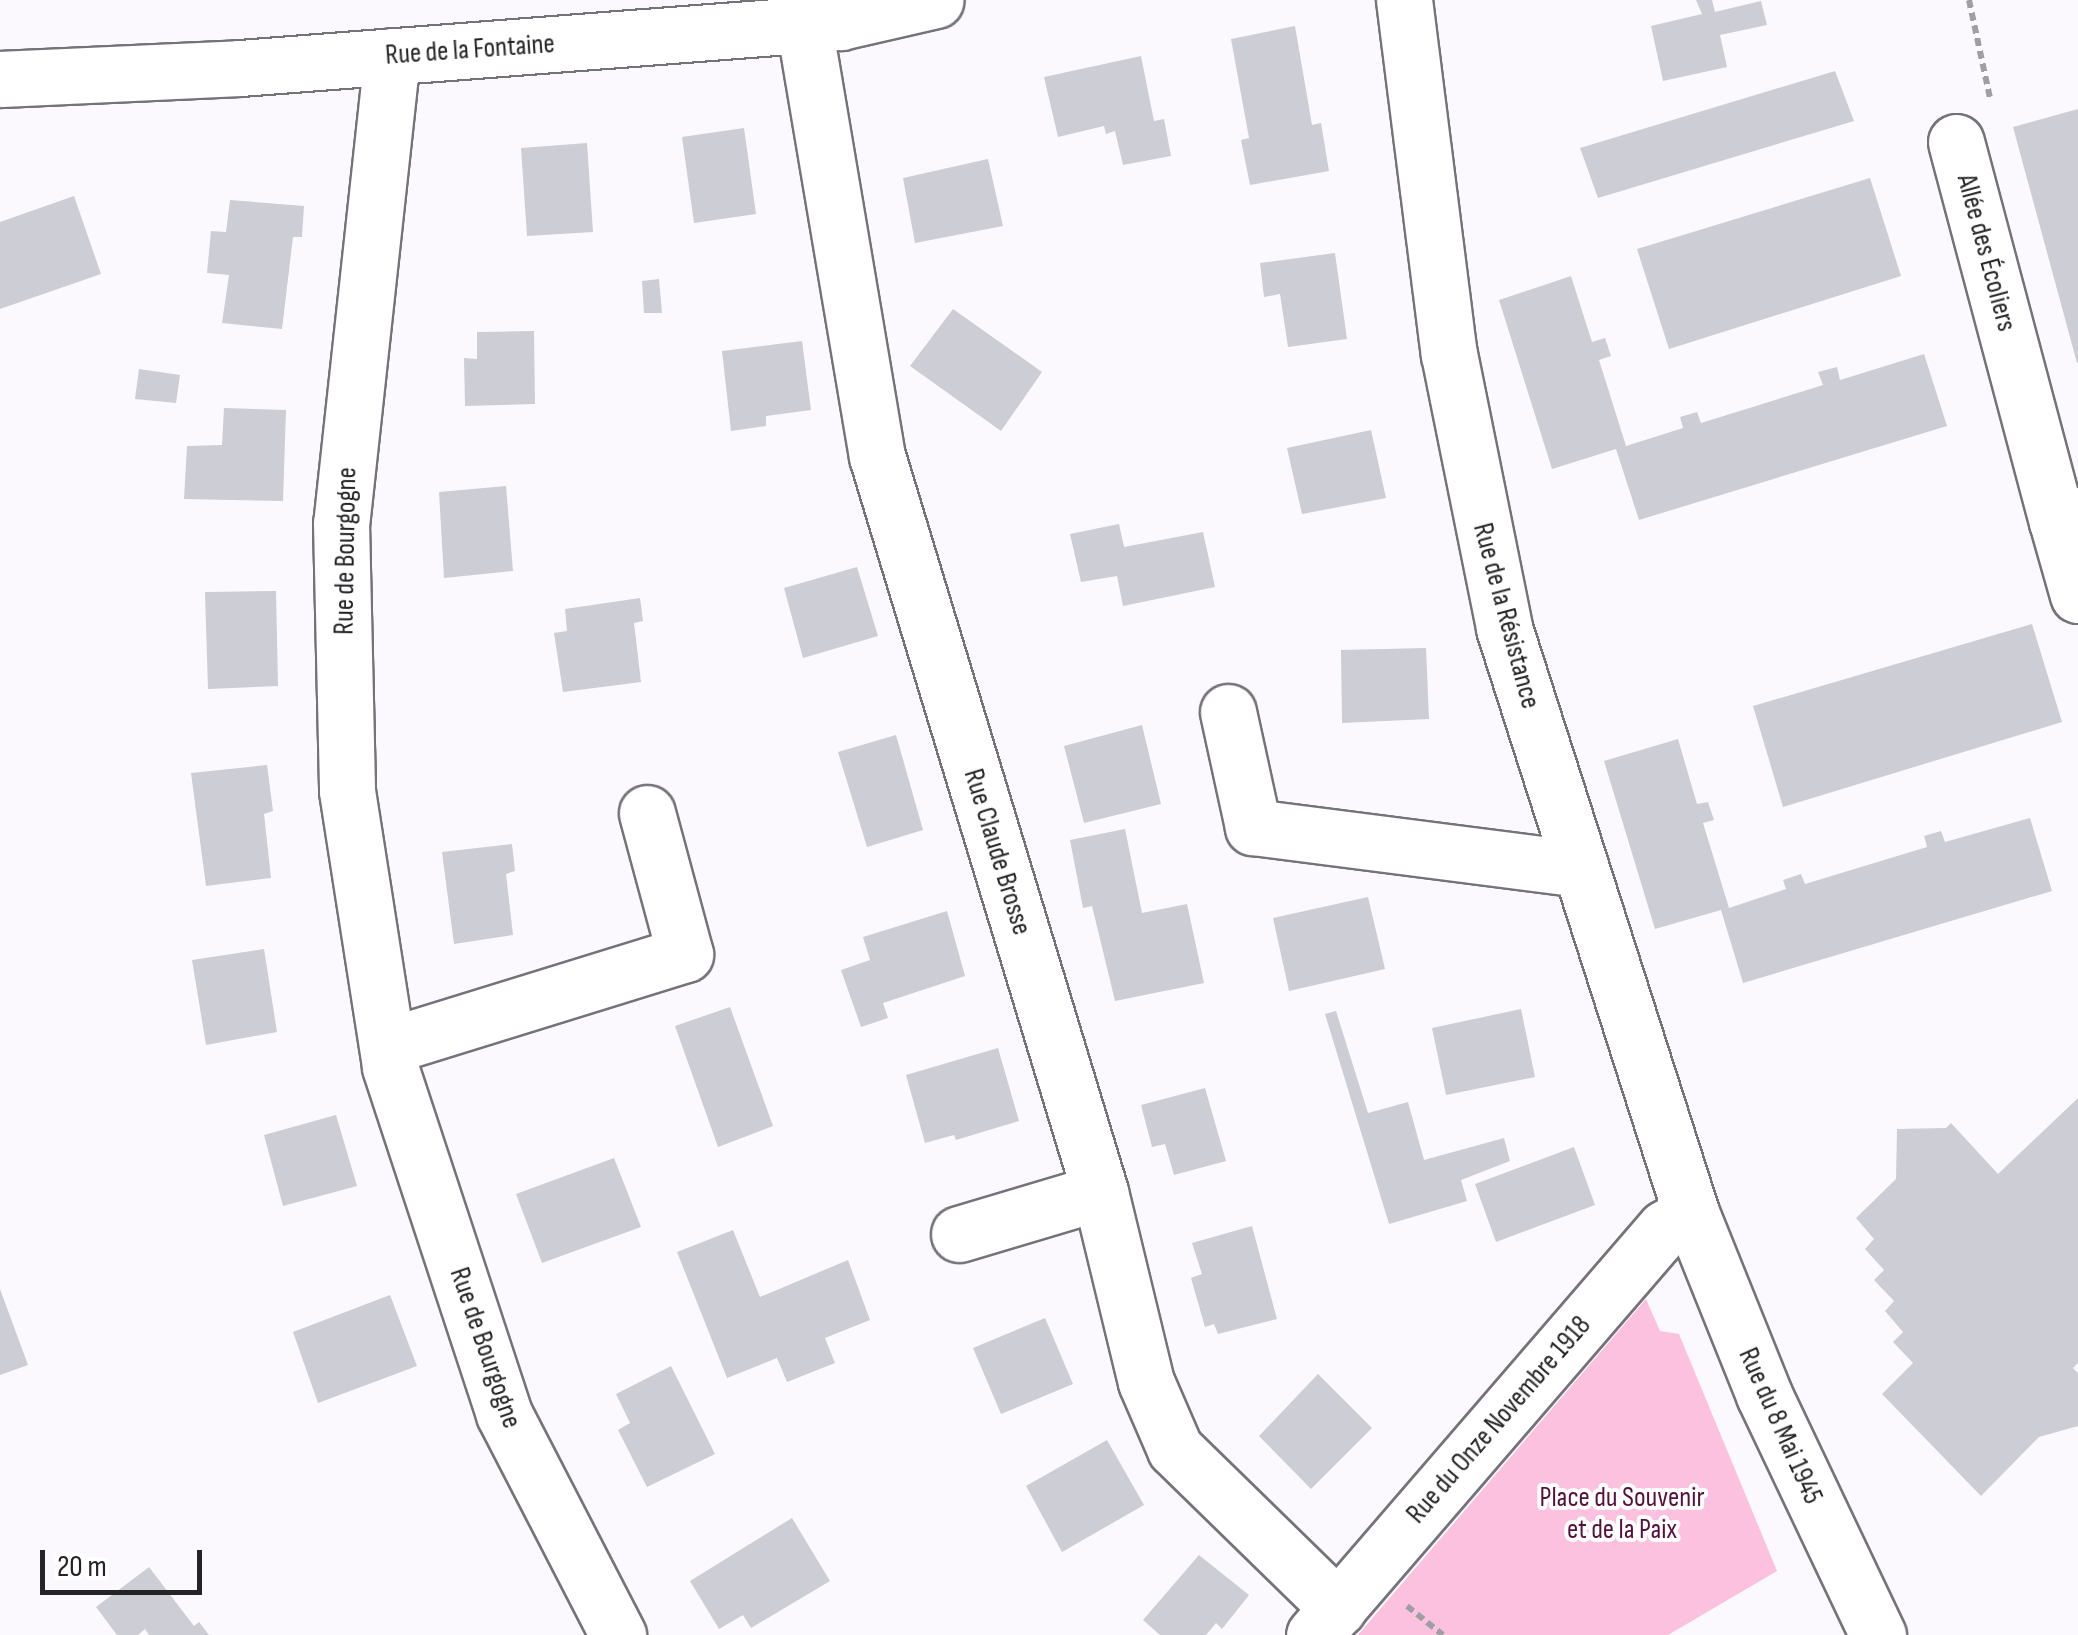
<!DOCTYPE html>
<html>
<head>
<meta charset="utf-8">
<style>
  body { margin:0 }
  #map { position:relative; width:2078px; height:1635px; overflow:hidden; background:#fbf9fe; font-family:"Sofia Sans Condensed",sans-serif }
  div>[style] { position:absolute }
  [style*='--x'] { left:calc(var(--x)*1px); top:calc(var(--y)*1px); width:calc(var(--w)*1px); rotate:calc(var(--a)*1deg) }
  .green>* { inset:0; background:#fbc1df }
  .building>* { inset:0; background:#cdcdd5 }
  .path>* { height:6px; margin-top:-3px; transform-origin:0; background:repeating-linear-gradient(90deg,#9f9ea2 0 8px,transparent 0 13px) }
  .roads { filter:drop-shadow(2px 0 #75727a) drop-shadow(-2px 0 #75727a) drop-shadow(0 2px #75727a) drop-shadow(0 -2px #75727a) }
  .street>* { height:55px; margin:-27.5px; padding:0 27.5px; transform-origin:27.5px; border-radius:27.5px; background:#fff }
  span { translate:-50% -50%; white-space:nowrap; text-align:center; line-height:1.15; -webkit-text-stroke:8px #fff; paint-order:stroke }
  .street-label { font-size:28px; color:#242326 }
  .park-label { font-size:28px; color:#56103c }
  .scale { position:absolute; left:40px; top:1550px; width:162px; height:45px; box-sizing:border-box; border:5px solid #242326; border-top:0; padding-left:12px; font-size:30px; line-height:35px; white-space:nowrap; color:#242326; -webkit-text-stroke:8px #fff; paint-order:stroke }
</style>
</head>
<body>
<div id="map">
  <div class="green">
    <i style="clip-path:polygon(1646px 1299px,1660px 1331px,1679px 1334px,1777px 1571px,1668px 1635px,1358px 1635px)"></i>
  </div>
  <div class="building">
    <i style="clip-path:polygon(1696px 0,1712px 0,1715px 12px,1761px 1px,1767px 25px,1720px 35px,1727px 67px,1663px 81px,1651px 26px,1702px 14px)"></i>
    <i style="clip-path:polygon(1295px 26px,1312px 125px,1321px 123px,1329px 171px,1250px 185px,1241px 140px,1249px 138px,1231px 39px)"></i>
    <i style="clip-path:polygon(1141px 56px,1154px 121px,1164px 119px,1171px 156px,1123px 165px,1115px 131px,1106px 134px,1104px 126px,1058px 137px,1044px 77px)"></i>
    <i style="clip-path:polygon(1835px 71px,1854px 121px,1598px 198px,1580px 148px)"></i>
    <i style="clip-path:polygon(2078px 109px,2078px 363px,2077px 363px,2013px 127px)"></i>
    <i style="clip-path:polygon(744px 128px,756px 214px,694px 223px,682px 137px)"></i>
    <i style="clip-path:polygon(587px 143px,593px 232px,527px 236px,521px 148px)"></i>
    <i style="clip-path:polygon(988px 159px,1003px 226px,915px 243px,903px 178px)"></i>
    <i style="clip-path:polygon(1870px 178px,1901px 276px,1669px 349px,1637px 249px)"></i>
    <i style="clip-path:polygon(74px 196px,101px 274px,0 309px,0 222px)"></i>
    <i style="clip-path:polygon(230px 200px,304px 206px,302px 237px,293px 237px,282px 329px,222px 323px,229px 275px,207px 273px,211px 231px,226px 232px)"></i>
    <i style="clip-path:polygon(1335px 253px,1347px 339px,1288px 347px,1280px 294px,1264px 297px,1260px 263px)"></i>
    <i style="clip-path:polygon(1571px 276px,1592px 342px,1605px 338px,1611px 356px,1599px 360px,1626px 446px,1683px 428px,1680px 417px,1697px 412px,1701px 423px,1823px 385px,1818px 372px,1837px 367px,1840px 380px,1924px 354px,1947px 426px,1639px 520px,1616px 449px,1552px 469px,1499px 300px)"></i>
    <i style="clip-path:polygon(659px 279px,662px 313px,644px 313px,642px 281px)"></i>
    <i style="clip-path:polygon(953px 309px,1042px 372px,1001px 431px,910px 366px)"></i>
    <i style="clip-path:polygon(534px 331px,535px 404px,465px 406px,464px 358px,477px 359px,477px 332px)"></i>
    <i style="clip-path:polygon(802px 341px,811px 410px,766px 416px,766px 426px,731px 431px,722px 351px)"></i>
    <i style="clip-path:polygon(139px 369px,180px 375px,176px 403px,135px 399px)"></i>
    <i style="clip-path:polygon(224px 408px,286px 410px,283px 501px,184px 499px,187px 446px,222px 445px)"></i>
    <i style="clip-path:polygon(1371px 430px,1386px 498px,1302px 514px,1287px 448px)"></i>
    <i style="clip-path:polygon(506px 486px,513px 571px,444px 578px,439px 492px)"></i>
    <i style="clip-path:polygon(1119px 524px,1124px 547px,1203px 532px,1215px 587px,1123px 606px,1117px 576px,1081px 582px,1070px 534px)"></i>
    <i style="clip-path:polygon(857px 567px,878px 636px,803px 658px,784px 588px)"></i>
    <i style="clip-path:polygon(276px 591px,278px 686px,208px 689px,205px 592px)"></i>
    <i style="clip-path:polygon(640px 598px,643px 621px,634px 623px,641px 682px,563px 692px,554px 633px,567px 631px,565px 609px)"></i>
    <i style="clip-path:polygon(2032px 624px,2062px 722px,1783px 807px,1753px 706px)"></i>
    <i style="clip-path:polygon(1426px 648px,1429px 719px,1342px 723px,1341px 650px)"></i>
    <i style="clip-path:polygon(1142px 725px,1161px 804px,1084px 823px,1064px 746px)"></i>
    <i style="clip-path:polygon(896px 735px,923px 830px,867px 847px,838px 752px)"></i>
    <i style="clip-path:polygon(1678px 739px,1697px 804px,1708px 802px,1714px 820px,1703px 823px,1729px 908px,1786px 889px,1783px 880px,1801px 874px,1805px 884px,1927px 847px,1924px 836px,1941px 831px,1945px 842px,2030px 818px,2052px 891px,1743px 983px,1721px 910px,1655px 929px,1604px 761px)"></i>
    <i style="clip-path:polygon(267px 765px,273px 811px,264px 814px,271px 878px,206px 886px,191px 773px)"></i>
    <i style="clip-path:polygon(1125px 829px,1142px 913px,1187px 904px,1204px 983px,1115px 1001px,1092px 906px,1083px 908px,1070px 840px)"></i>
    <i style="clip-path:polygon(512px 844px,515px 871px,506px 874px,513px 935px,454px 944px,442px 852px)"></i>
    <i style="clip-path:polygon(1368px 897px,1385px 969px,1289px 991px,1273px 918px)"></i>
    <i style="clip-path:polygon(947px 911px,965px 976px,883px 1003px,888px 1018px,861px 1027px,841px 970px,870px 960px,863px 937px)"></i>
    <i style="clip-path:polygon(264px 949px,277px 1032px,206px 1045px,192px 960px)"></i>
    <i style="clip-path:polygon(730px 1007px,773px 1126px,718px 1147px,675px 1026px)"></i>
    <i style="clip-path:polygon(1521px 1009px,1535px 1077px,1446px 1095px,1432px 1028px)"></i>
    <i style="clip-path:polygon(1336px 1011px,1368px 1113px,1408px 1102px,1424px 1160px,1504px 1138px,1510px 1161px,1461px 1180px,1467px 1201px,1389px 1224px,1325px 1014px)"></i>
    <i style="clip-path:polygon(998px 1048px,1019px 1121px,956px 1140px,954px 1135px,925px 1143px,906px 1075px)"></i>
    <i style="clip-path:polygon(1205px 1088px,1226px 1161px,1174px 1175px,1165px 1144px,1152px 1147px,1141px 1105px)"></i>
    <i style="clip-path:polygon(2078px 1098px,2078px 1363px,2073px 1368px,2078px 1373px,2078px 1426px,2039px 1437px,1981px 1496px,1882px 1394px,1913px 1363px,1893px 1342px,1903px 1332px,1885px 1311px,1894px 1301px,1874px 1280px,1884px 1270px,1865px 1249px,1874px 1239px,1856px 1218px,1896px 1179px,1897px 1129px,1946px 1128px,1951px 1123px,1998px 1174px)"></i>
    <i style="clip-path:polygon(336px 1115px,357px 1186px,283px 1206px,264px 1135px)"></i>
    <i style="clip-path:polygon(1574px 1147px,1595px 1205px,1496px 1242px,1475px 1184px)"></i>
    <i style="clip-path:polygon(614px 1158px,641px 1227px,542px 1263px,516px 1194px)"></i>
    <i style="clip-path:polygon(1252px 1226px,1277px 1319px,1218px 1334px,1214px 1324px,1205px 1327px,1191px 1278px,1202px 1274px,1192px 1243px)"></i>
    <i style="clip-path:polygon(733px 1230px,760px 1297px,848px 1260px,870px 1320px,825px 1338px,835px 1363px,787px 1382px,777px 1358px,727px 1378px,677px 1252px)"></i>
    <i style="clip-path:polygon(0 1289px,28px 1365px,0 1375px)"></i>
    <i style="clip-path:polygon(390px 1295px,417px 1366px,318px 1403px,293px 1332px)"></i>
    <i style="clip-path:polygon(1045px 1318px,1073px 1384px,1001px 1414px,973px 1348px)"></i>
    <i style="clip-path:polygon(671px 1366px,715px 1454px,647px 1487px,618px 1430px,630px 1423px,616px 1394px)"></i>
    <i style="clip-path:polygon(1318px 1374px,1372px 1428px,1311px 1489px,1259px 1436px)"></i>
    <i style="clip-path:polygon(1107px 1440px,1144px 1505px,1062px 1552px,1026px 1486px)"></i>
    <i style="clip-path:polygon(792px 1518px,830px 1581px,751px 1628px,743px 1615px,719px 1629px,690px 1581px)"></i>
    <i style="clip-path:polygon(1199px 1555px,1249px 1595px,1222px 1629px,1216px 1623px,1206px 1635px,1160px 1635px,1143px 1620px)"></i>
    <i style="clip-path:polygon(149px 1567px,194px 1626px,199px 1622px,209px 1635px,149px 1635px,145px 1629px,138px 1635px,117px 1635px,96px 1607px)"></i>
  </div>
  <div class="path">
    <i style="--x:1969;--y:0;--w:100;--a:77.9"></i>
    <i style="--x:1407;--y:1606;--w:46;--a:38.9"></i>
  </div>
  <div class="roads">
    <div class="street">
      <i style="--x:1404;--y:0;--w:357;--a:82.8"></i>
      <i style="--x:1449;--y:354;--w:279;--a:78.6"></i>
      <i style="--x:1504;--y:628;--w:614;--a:72.27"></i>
      <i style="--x:1691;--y:1213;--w:196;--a:68.1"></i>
      <i style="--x:1764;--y:1395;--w:266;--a:64.6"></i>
      <i style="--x:804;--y:25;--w:437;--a:80.4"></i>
      <i style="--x:877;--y:456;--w:769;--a:73.14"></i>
      <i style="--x:1100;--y:1192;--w:195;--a:76.4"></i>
      <i style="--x:1146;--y:1382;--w:73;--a:66.6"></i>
      <i style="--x:1175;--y:1449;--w:228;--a:44.3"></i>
      <i style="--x:392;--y:56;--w:470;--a:96.2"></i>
      <i style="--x:341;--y:523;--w:268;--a:88.7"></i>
      <i style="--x:347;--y:791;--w:279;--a:81.1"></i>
      <i style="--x:390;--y:1067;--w:365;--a:71.8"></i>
      <i style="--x:504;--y:1414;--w:249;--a:62.7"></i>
      <i style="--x:0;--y:79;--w:240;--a:-2.6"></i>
      <i style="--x:240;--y:68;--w:602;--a:-4.38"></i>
      <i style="--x:840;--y:22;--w:98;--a:-12.9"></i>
      <i style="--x:1956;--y:142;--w:392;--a:75.1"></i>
      <i style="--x:2078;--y:515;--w:22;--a:164"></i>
      <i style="--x:2057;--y:521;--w:77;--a:74.2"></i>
      <i style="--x:1228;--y:712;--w:118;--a:77.7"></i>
      <i style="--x:1253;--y:827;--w:330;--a:7.3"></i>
      <i style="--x:388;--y:1046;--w:311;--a:-17.2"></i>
      <i style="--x:685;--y:954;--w:146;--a:-105.1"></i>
      <i style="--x:959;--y:1234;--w:147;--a:-16.6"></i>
      <i style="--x:1314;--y:1635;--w:537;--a:-49.23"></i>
      <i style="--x:1665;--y:1228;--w:30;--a:-30"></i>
    </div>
  </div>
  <div class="street-label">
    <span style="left:470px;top:50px;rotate:-4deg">Rue de la Fontaine</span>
    <span style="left:1986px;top:253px;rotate:75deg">Allée des Écoliers</span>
    <span style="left:346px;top:551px;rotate:-89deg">Rue de Bourgogne</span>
    <span style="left:1506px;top:616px;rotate:75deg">Rue de la Résistance</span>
    <span style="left:997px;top:852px;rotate:73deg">Rue Claude Brosse</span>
    <span style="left:485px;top:1348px;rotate:71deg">Rue de Bourgogne</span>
    <span style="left:1499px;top:1420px;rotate:-49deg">Rue du Onze Novembre 1918</span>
    <span style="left:1780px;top:1426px;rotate:66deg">Rue du 8 Mai 1945</span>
  </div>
  <div class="park-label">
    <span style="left:1622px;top:1514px">Place du Souvenir<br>et de la Paix</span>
  </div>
  <div class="scale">20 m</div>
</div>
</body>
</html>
